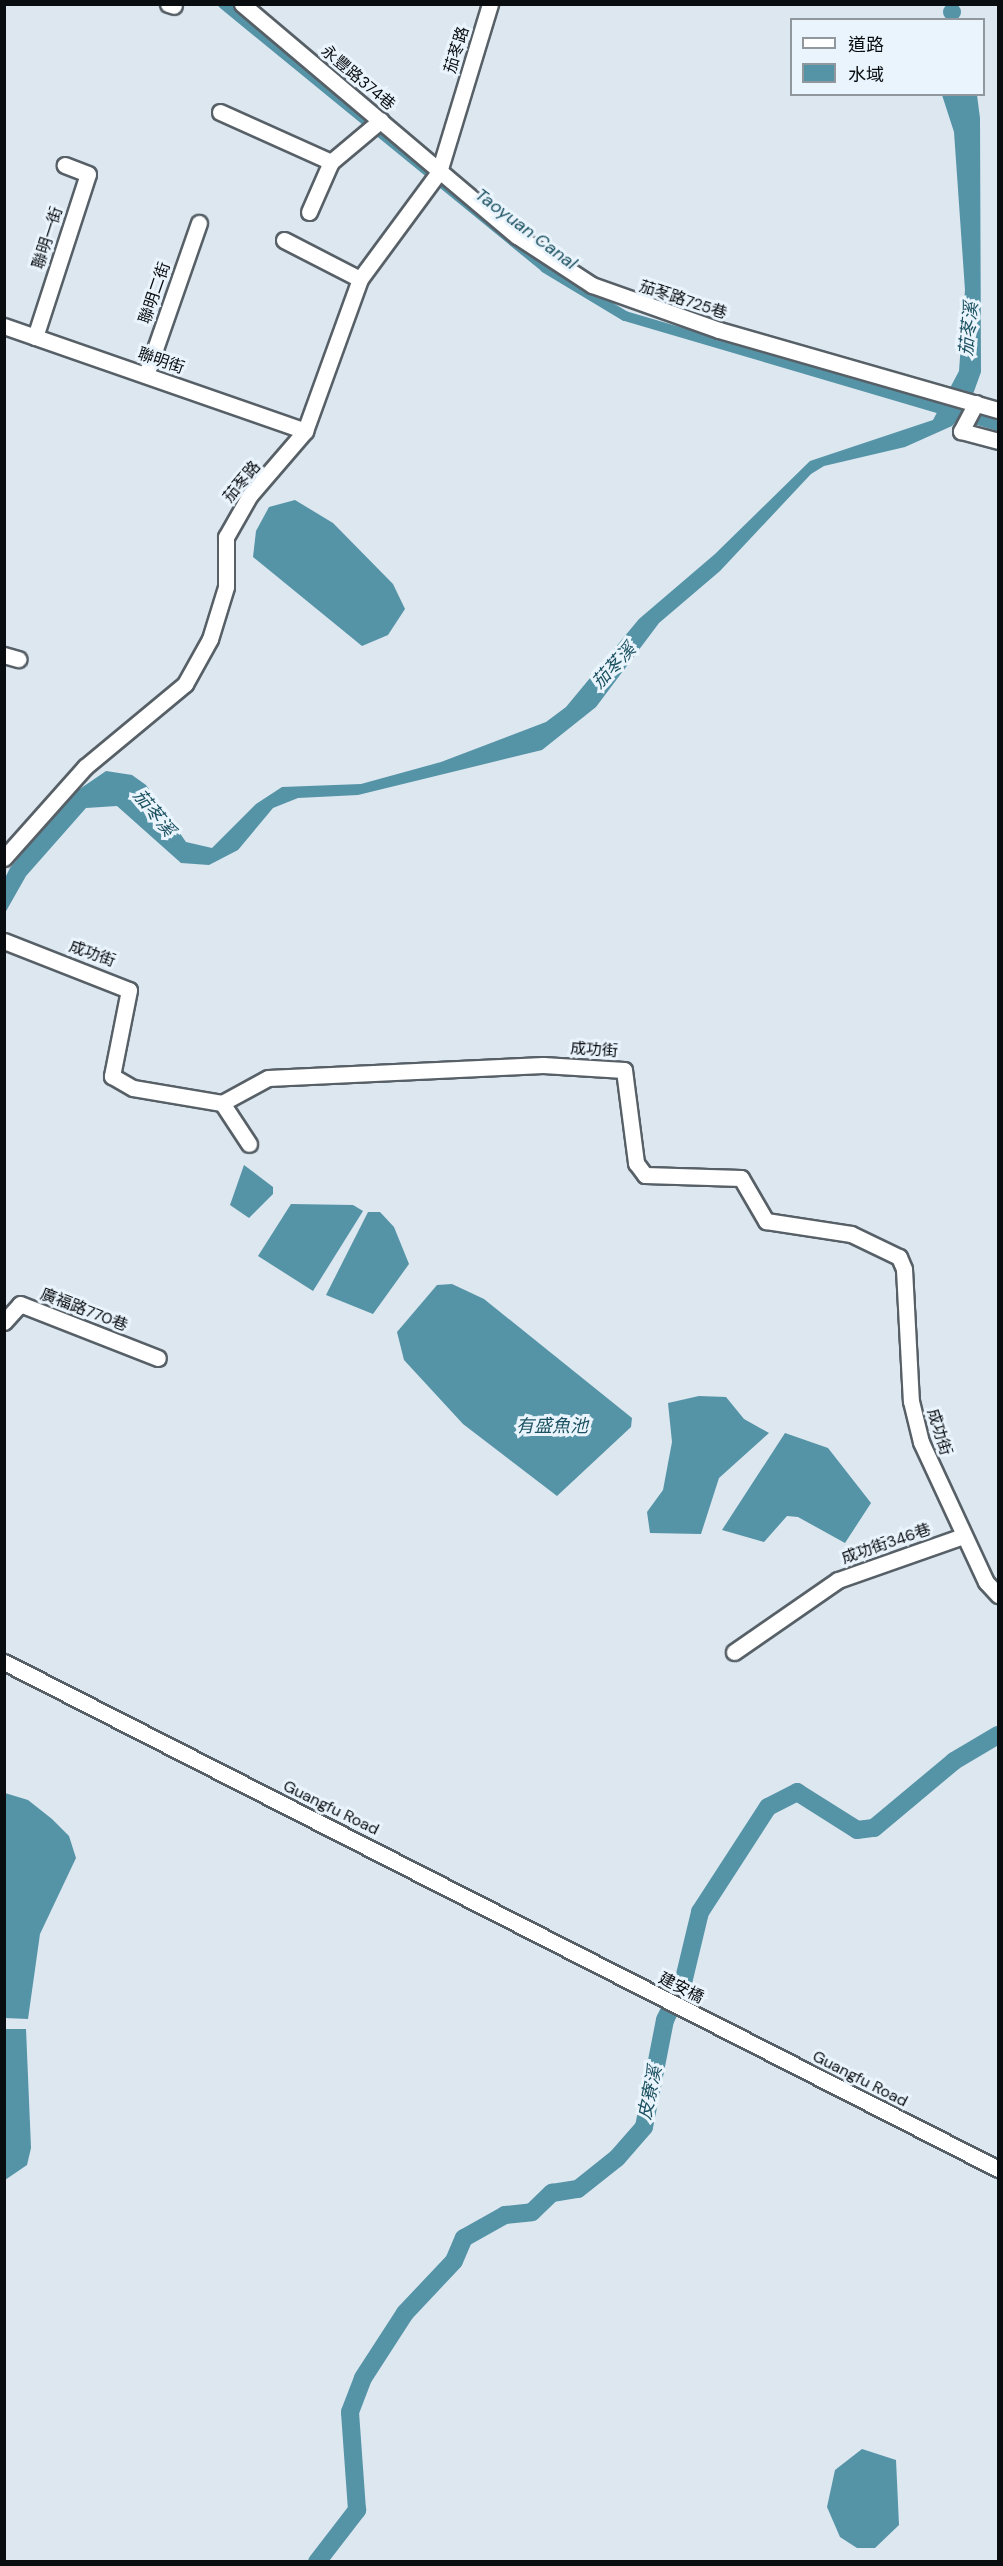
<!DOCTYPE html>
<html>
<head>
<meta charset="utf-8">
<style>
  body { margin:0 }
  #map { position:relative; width:1003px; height:2566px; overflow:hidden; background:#dce7ef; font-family:"DM Sans","Noto Sans TC",sans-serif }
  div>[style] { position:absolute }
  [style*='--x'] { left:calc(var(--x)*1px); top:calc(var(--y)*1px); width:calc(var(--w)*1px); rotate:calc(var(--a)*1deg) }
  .water>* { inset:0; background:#5593a7 }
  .round { border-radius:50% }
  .canal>* { height:10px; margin:-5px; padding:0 5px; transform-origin:5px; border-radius:5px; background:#5593a7 }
  .river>* { height:18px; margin:-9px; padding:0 9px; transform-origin:9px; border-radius:9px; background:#5593a7 }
  .roads { filter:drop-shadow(2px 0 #576067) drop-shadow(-2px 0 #576067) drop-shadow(0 2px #576067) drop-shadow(0 -2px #576067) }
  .minor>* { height:15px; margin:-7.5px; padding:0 7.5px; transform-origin:7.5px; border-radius:7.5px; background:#fff }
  span { translate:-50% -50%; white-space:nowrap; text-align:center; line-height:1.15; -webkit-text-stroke:6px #eaf4fd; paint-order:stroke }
  .street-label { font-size:16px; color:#090d10 }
  .water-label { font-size:18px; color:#1b5160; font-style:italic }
  .frame { position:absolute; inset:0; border:6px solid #090d10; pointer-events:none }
  .legend { position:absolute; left:790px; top:18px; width:195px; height:78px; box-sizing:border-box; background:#eaf4fd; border:2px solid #90989e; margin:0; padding:8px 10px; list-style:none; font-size:18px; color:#090d10 }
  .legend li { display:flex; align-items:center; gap:12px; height:30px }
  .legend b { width:30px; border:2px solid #90989e }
</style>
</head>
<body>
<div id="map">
  <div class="water">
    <i class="round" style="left:943px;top:3px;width:18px;height:18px"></i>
    <i style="clip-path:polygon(942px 95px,977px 95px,980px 118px,981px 372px,968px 408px,952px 426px,905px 447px,824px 466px,811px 474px,720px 571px,659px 623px,596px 707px,542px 750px,358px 795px,298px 798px,273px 808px,238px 850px,209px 865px,181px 863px,117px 806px,86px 808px,26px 876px,5px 913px,5px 878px,10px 868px,71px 795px,106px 771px,132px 775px,146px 785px,186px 842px,212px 848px,256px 804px,282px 787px,361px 784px,441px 762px,546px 722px,566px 707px,639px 619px,715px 554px,810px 461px,933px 420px,959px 371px,965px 290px,954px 132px)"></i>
    <i style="clip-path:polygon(295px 500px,333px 523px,393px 584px,405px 609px,388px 635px,362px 646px,253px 557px,256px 531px,269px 507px)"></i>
    <i style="clip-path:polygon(244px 1165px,273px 1187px,273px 1194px,249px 1218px,230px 1205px)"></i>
    <i style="clip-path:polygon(291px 1204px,353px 1205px,363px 1211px,313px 1291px,258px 1256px)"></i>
    <i style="clip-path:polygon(368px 1212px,380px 1212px,394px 1227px,409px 1264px,373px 1314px,326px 1295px)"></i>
    <i style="clip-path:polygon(452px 1284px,484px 1299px,632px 1418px,631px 1427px,557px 1496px,463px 1424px,404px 1360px,397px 1332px,437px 1285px)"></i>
    <i style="clip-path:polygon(699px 1396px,726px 1397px,744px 1419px,769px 1433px,719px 1478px,701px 1534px,650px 1533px,647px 1512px,663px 1490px,672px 1442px,668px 1403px)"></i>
    <i style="clip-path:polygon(785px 1433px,828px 1448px,871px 1503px,845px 1543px,798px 1517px,787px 1516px,764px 1542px,722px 1530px)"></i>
    <i style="clip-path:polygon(5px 1793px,28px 1800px,52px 1819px,69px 1836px,76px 1858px,40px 1934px,28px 2019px,5px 2018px)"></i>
    <i style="clip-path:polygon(5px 2029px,26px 2029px,31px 2148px,27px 2165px,5px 2180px)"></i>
    <i style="clip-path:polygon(862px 2449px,896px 2460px,899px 2525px,875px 2548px,857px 2548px,840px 2537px,827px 2507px,835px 2470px)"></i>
  </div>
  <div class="canal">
    <i style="--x:223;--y:4;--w:416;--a:39.3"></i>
    <i style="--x:545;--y:268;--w:93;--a:31"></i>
    <i style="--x:625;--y:316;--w:389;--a:16.4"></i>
  </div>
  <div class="river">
    <i style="--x:317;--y:2562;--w:66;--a:-52.4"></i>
    <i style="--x:357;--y:2510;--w:98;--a:-94.1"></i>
    <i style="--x:350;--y:2412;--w:36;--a:-69"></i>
    <i style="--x:363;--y:2378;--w:77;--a:-57.1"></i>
    <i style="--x:405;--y:2313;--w:71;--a:-46.7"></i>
    <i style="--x:454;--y:2261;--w:25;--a:-67"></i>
    <i style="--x:464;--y:2238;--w:47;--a:-29.3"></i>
    <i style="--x:505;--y:2215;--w:27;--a:-6"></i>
    <i style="--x:532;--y:2212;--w:28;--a:-44"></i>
    <i style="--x:552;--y:2193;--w:26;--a:-9"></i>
    <i style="--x:578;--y:2189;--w:50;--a:-38.5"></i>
    <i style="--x:617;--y:2158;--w:41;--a:-48.9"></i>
    <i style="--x:644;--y:2127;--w:109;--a:-78.9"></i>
    <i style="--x:665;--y:2020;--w:41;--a:-64.1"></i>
    <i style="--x:683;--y:1983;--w:73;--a:-76.5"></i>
    <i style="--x:700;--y:1912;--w:125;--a:-57.1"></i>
    <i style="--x:768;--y:1807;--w:33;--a:-27"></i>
    <i style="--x:797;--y:1792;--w:71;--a:32.3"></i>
    <i style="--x:857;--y:1830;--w:17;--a:-7"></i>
    <i style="--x:874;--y:1828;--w:104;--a:-39.9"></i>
    <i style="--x:954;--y:1761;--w:51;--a:-30.6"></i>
  </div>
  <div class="roads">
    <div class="minor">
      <i style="--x:168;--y:4;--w:6;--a:18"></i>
      <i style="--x:242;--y:4;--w:360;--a:40.2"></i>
      <i style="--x:517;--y:236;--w:90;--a:33.2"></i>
      <i style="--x:592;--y:285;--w:135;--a:19.5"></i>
      <i style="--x:719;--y:330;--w:290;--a:16"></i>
      <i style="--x:220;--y:112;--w:122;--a:24.2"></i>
      <i style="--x:331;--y:162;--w:65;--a:-40"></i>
      <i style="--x:309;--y:212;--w:55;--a:-66.3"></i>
      <i style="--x:284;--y:240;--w:85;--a:27.2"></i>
      <i style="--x:4;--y:326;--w:319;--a:19.2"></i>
      <i style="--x:35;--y:337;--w:171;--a:-72"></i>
      <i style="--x:88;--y:174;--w:25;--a:-159"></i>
      <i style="--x:146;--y:375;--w:161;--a:-70.8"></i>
      <i style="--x:976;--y:403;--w:32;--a:118"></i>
      <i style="--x:961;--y:431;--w:38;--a:15"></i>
      <i style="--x:4;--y:655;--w:15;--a:16"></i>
      <i style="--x:4;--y:858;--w:122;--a:-48.3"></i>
      <i style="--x:85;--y:767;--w:130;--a:-39.7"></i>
      <i style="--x:185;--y:684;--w:51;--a:-60.9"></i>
      <i style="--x:210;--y:639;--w:54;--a:-72.9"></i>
      <i style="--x:226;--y:587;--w:50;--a:-90"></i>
      <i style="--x:226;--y:537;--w:48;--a:-60.3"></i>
      <i style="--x:250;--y:495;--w:84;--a:-49.3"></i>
      <i style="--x:305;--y:431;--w:162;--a:-70.1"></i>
      <i style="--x:360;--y:279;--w:133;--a:-53.6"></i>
      <i style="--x:439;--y:172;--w:176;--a:-73.1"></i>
      <i style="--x:4;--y:941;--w:134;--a:21.4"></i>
      <i style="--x:129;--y:990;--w:88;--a:101.2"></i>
      <i style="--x:112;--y:1076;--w:24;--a:30"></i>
      <i style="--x:133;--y:1088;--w:90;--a:9.6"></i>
      <i style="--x:222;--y:1103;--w:52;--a:-28.5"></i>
      <i style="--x:268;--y:1078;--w:275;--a:-2.7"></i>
      <i style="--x:543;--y:1065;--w:81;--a:3.5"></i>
      <i style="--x:624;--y:1070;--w:94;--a:82.6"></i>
      <i style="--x:636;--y:1163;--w:15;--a:53"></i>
      <i style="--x:645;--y:1175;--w:96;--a:1.8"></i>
      <i style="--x:741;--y:1178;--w:50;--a:59.8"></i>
      <i style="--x:766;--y:1221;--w:86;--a:8.7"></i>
      <i style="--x:851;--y:1234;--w:53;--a:25.6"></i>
      <i style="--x:899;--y:1257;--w:13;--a:67"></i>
      <i style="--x:904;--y:1269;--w:132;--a:87"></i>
      <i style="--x:911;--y:1401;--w:42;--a:76.3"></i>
      <i style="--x:921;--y:1442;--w:154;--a:65.1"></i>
      <i style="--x:986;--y:1582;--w:18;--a:47"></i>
      <i style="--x:222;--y:1103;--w:49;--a:56.6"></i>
      <i style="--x:4;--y:1322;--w:24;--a:-48"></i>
      <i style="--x:20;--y:1304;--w:148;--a:21.4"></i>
      <i style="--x:734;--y:1652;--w:126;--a:-34.7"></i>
      <i style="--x:838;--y:1580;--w:133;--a:-19.4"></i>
      <i style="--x:4;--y:1662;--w:1116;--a:27.02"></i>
    </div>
  </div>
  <div class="street-label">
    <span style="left:457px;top:50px;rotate:-73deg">茄苳路</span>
    <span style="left:358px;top:78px;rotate:40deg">永豐路374巷</span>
    <span style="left:48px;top:238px;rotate:-72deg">聯明一街</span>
    <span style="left:155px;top:293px;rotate:-71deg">聯明二街</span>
    <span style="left:683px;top:300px;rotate:18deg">茄苳路725巷</span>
    <span style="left:161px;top:361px;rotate:19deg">聯明街</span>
    <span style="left:242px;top:482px;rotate:-50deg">茄苳路</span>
    <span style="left:92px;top:954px;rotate:20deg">成功街</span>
    <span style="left:594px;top:1050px;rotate:4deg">成功街</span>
    <span style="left:84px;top:1310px;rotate:21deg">廣福路770巷</span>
    <span style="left:939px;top:1432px;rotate:73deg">成功街</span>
    <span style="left:886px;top:1544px;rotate:-19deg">成功街346巷</span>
    <span style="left:331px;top:1808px;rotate:26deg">Guangfu Road</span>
    <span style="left:681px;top:1988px;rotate:27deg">建安橋</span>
    <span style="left:860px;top:2079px;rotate:27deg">Guangfu Road</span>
  </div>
  <div class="water-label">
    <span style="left:526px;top:229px;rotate:37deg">Taoyuan Canal</span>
    <span style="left:969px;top:329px;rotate:-84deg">茄苳溪</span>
    <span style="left:614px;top:666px;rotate:-47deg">茄苳溪</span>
    <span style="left:154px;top:813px;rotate:51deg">茄苳溪</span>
    <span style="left:552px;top:1426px">有盛魚池</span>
    <span style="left:650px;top:2093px;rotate:-78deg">皮寮溪</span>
  </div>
  <div class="frame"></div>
  <ul class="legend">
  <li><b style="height:8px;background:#fff"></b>道路</li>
  <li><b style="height:16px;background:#5593a7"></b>水域</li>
  </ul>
</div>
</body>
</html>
